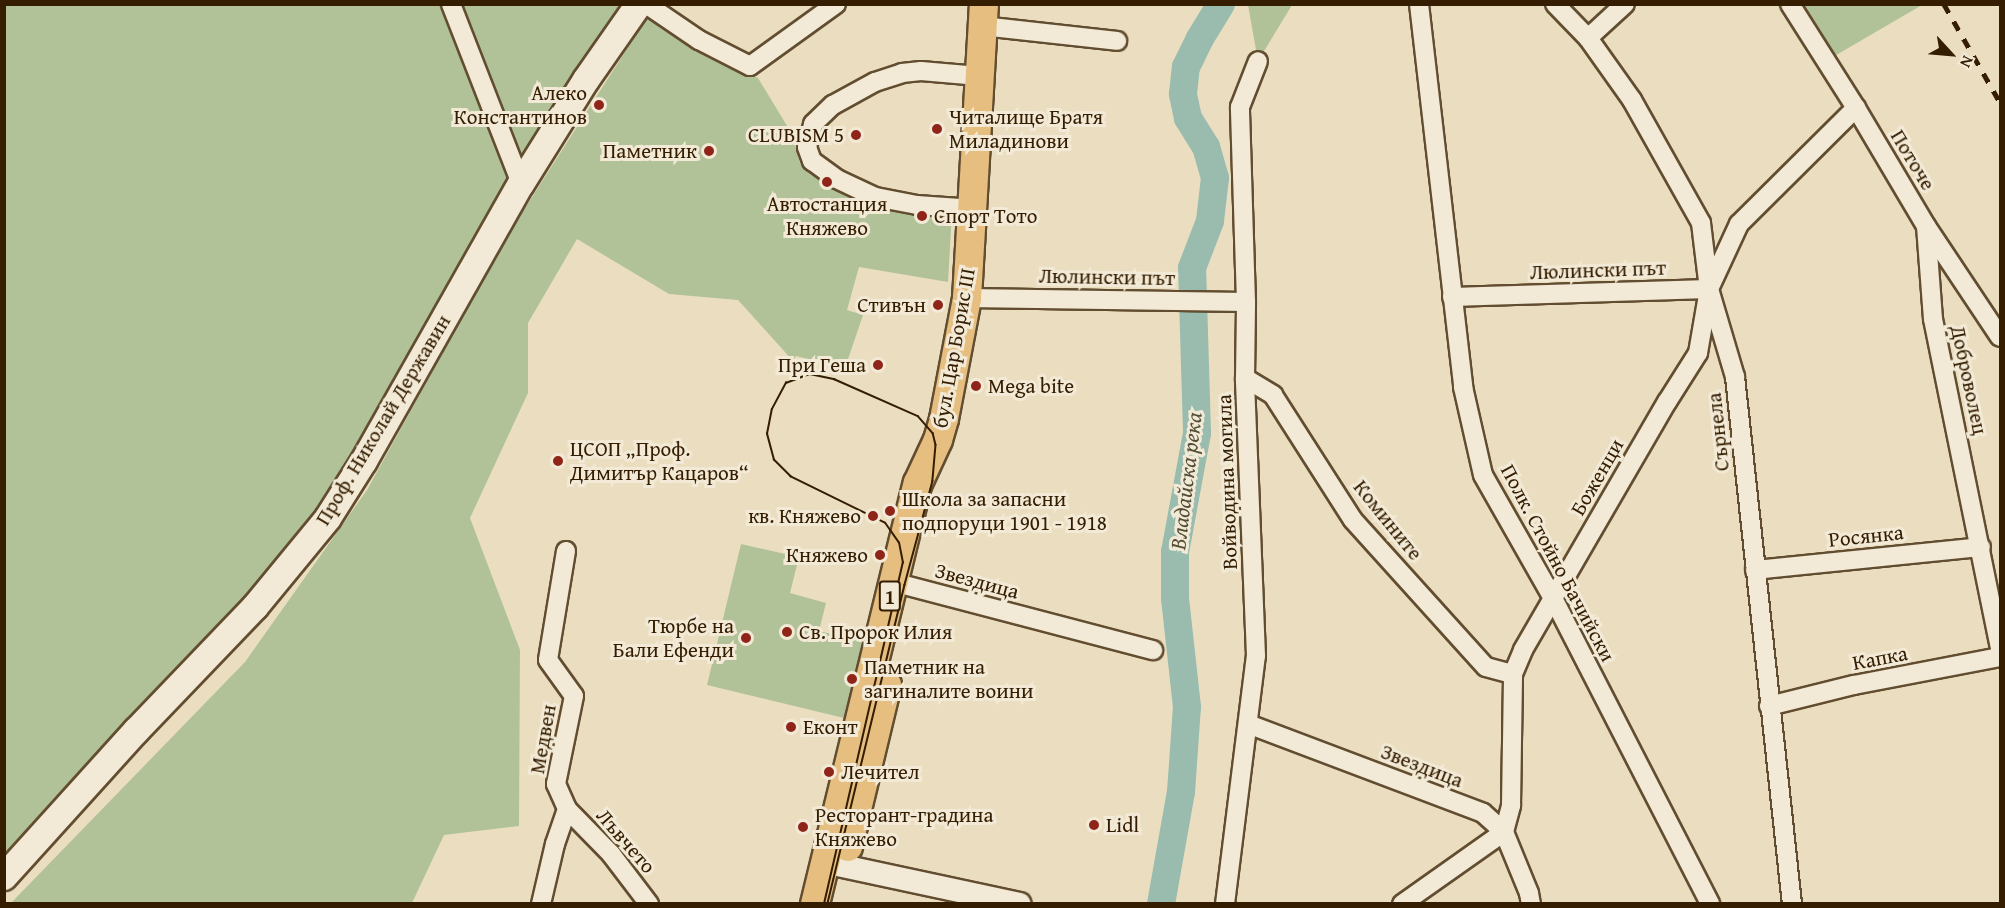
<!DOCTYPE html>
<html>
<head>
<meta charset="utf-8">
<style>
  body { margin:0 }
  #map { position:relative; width:2005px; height:908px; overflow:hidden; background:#ebdec0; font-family:"Gentium Book Plus",serif }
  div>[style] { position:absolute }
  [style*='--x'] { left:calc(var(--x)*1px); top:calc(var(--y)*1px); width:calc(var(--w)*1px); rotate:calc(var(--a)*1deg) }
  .green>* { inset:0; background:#b1c298 }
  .river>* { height:28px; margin:-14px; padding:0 14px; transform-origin:14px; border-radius:14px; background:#99bcaf }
  .roads { filter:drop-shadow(2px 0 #624d30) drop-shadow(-2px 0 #624d30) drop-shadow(0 2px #624d30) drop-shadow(0 -2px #624d30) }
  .minor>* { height:18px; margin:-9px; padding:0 9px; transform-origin:9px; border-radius:9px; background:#f2ead6 }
  .tertiary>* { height:22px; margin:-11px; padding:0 11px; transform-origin:11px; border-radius:11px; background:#f2ead6 }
  .secondary>* { height:26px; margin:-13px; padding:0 13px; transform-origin:13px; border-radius:13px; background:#f2ead6 }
  .primary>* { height:28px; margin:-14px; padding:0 14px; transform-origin:14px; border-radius:14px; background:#e6bf80 }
  .tram>* { height:1.5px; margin:-0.75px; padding:0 0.75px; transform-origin:0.75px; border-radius:0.75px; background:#341d00 }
  .rail>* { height:4.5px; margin-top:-2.25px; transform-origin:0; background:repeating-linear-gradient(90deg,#341d00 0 10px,transparent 0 20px) }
  .dots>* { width:16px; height:16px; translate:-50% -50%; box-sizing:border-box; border:3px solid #f2ead6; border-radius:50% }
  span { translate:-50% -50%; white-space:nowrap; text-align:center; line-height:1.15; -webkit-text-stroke:6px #f2ead6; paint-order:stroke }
  .shield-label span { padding:2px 4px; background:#f2ead6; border:2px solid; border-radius:4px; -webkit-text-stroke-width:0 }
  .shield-label { font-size:20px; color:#341d00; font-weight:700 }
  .poi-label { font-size:21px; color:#341d00 }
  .right { translate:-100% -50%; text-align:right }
  .left { translate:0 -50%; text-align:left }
  .street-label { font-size:21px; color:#341d00 }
  .water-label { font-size:22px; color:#524d35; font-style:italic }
  .frame { position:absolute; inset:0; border:6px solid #341d00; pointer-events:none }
  .north { position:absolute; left:1921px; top:24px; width:60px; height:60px; -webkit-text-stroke:4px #f2ead6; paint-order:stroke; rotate:116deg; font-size:16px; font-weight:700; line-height:24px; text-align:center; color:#341d00 }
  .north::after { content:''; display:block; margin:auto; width:21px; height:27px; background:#341d00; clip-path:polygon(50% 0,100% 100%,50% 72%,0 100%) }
</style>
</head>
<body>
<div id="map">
  <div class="green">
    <i style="clip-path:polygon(5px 5px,624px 5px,335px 493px,265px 590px,5px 871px)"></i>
    <i style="clip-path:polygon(1248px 5px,1292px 5px,1258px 61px)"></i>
    <i style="clip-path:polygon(1790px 5px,1922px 5px,1826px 61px)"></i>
    <i style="clip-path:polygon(648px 16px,758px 78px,792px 134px,800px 163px,849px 194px,886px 210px,952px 212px,948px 282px,859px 267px,847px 310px,863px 315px,845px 368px,796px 356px,793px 361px,738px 300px,669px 294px,577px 239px,528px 323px,528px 393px,470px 518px,520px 650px,519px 826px,444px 835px,412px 903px,10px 904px,245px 662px,367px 490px,507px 236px)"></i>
    <i style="clip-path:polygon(741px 544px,799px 557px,790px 593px,826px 603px,819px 631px,865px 642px,844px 718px,707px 685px)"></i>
  </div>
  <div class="river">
    <i style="--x:1161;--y:904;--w:114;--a:-79.9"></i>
    <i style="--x:1181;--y:792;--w:85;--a:-86"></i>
    <i style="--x:1187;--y:707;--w:110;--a:-96.3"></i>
    <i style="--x:1175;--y:598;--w:46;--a:-90"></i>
    <i style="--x:1175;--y:552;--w:121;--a:-79.5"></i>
    <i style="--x:1197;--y:433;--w:165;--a:-91.7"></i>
    <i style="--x:1192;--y:268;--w:50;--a:-69"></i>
    <i style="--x:1210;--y:221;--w:43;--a:-83.4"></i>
    <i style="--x:1215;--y:178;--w:32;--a:-106"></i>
    <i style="--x:1206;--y:147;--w:34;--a:-122"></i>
    <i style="--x:1188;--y:118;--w:25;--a:-102"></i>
    <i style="--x:1183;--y:94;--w:27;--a:-84"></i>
    <i style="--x:1186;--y:67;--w:30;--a:-64"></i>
    <i style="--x:1199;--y:40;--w:42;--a:-58.6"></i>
  </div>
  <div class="roads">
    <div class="minor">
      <i style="--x:451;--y:4;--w:193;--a:68.7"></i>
      <i style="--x:646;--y:4;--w:64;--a:34.2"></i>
      <i style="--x:699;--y:40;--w:57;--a:27"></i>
      <i style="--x:750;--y:66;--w:106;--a:-35.8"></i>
      <i style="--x:1419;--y:4;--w:386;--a:83.4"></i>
      <i style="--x:1463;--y:387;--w:90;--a:77.2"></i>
      <i style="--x:1483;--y:475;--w:142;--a:60.4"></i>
      <i style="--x:1553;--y:598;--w:344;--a:62.8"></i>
      <i style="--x:1555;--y:4;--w:47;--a:45.9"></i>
      <i style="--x:1588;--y:38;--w:76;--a:54.6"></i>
      <i style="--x:1632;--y:100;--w:141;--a:60.7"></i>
      <i style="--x:1701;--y:223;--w:66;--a:83.1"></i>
      <i style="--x:1709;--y:289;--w:92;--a:73.5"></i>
      <i style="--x:1735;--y:377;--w:530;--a:83.83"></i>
      <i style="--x:1790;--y:4;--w:123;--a:57.6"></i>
      <i style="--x:1856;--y:108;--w:137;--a:59.3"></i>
      <i style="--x:1926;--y:226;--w:133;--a:56.3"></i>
      <i style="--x:982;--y:26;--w:136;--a:6.3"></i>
      <i style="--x:1588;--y:38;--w:50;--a:-42.6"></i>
      <i style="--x:974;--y:209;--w:57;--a:-176"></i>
      <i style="--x:917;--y:205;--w:43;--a:-169.2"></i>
      <i style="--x:875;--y:197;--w:42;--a:-154.7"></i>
      <i style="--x:837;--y:179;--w:31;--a:-144"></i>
      <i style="--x:812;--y:161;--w:15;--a:-110"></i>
      <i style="--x:807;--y:147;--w:24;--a:-75"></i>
      <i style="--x:813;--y:124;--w:28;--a:-44"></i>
      <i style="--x:833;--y:105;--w:48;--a:-28.7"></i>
      <i style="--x:875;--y:82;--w:28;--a:-18"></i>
      <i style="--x:902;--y:73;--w:19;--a:-6"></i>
      <i style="--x:921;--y:71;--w:58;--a:4.9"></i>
      <i style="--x:1926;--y:226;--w:93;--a:85.7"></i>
      <i style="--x:1933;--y:319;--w:335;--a:78.5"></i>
      <i style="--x:1452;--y:297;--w:257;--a:-1.8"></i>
      <i style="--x:967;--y:298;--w:279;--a:0.8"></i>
      <i style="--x:1245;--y:378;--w:33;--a:31"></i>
      <i style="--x:1273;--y:395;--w:148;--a:57.4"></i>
      <i style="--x:1353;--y:520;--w:198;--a:47.9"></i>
      <i style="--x:1486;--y:667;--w:28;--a:15"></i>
      <i style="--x:566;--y:551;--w:110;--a:99.4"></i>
      <i style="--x:548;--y:660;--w:44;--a:54.2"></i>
      <i style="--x:574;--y:696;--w:90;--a:101.6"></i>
      <i style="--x:556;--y:784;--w:27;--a:66"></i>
      <i style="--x:567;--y:809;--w:63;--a:45.6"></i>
      <i style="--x:611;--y:854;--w:63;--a:52.8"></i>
      <i style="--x:1755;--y:570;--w:227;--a:-5.8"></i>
      <i style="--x:893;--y:582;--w:269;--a:14.7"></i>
      <i style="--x:1769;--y:706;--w:88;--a:-13.9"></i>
      <i style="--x:1854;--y:685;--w:149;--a:-10.9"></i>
      <i style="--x:1248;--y:724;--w:251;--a:20.7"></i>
      <i style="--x:1483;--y:813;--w:28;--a:42"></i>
      <i style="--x:1504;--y:832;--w:66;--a:67.7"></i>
      <i style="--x:1529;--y:893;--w:11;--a:80"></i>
      <i style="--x:541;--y:904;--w:62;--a:-76.9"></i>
      <i style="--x:555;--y:844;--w:37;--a:-71"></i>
      <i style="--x:1225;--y:904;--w:250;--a:-82.9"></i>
      <i style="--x:1256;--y:656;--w:278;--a:-92.3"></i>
      <i style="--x:1245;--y:378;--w:76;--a:-89.2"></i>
      <i style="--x:1246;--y:302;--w:195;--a:-91.8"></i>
      <i style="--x:1240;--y:107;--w:49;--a:-68.6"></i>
      <i style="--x:1402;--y:904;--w:125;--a:-35.2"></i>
      <i style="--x:1504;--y:832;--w:28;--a:-75"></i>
      <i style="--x:1511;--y:805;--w:131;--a:-89.1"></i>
      <i style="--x:1513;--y:674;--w:26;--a:-67"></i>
      <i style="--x:1523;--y:650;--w:287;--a:-59.9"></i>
      <i style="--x:1667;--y:402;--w:58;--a:-57.7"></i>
      <i style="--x:1698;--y:353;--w:65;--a:-80.2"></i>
      <i style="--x:1709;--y:289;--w:72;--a:-65.2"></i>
      <i style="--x:1739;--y:224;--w:165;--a:-44.8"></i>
    </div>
    <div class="tertiary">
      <i style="--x:824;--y:862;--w:200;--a:12.1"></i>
    </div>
    <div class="secondary">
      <i style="--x:4;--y:877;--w:197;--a:-47.9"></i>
      <i style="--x:136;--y:731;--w:172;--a:-46.2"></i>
      <i style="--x:255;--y:607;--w:115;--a:-50.6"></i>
      <i style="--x:328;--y:518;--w:67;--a:-57.7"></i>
      <i style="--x:364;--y:461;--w:318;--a:-60.5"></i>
      <i style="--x:521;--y:184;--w:123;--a:-58"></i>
      <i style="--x:586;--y:80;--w:93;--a:-55.1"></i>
    </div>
    <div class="primary">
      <i style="--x:848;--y:847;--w:167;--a:-76.5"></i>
      <i style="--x:815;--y:904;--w:433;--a:-76.3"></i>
      <i style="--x:918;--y:483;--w:47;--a:-65.1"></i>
      <i style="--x:938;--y:440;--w:22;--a:-74"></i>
      <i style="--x:944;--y:419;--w:123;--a:-79.2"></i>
      <i style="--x:967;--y:298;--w:294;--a:-86.7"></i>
    </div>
  </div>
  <div class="tram">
    <i style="--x:824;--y:904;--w:350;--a:-77"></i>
    <i style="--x:903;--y:563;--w:20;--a:-101"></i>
    <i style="--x:899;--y:543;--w:24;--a:-125"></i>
    <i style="--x:885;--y:523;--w:105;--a:-153.9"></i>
    <i style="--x:791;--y:477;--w:24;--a:-135"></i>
    <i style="--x:774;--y:460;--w:27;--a:-105"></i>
    <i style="--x:767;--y:434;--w:25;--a:-79"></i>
    <i style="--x:772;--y:409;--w:30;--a:-62"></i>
    <i style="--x:786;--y:383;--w:26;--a:-21"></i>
    <i style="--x:810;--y:374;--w:25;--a:12"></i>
    <i style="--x:834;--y:379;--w:92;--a:23.8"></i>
    <i style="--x:918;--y:416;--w:23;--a:49"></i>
    <i style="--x:933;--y:433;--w:12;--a:76"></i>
    <i style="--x:936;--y:445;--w:36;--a:95"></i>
    <i style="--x:933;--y:481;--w:108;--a:105.1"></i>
    <i style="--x:905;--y:585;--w:328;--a:103.6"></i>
  </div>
  <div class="rail">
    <i style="--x:1944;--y:4;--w:113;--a:60.3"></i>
  </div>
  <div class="dots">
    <i style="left:599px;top:105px;background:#8f2418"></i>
    <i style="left:937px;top:129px;background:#8f2418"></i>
    <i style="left:856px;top:135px;background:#8f2418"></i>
    <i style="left:709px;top:151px;background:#8f2418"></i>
    <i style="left:827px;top:182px;background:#8f2418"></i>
    <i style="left:922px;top:216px;background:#8f2418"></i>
    <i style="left:938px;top:305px;background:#8f2418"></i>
    <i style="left:878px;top:365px;background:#8f2418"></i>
    <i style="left:976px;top:386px;background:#8f2418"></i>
    <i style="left:558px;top:461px;background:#8f2418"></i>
    <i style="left:890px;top:511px;background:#8f2418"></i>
    <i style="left:873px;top:516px;background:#8f2418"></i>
    <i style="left:880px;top:555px;background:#8f2418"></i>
    <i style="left:787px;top:632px;background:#8f2418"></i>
    <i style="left:746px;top:638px;background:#8f2418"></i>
    <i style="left:852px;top:679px;background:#8f2418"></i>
    <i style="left:791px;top:727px;background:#8f2418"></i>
    <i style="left:829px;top:772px;background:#8f2418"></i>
    <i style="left:1094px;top:825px;background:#8f2418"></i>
    <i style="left:803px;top:827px;background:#8f2418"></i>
  </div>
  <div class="shield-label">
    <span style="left:890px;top:596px">1</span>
  </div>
  <div class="poi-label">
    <span class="right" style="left:587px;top:105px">Алеко<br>Константинов</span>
    <span class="left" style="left:949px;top:129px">Читалище Братя<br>Миладинови</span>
    <span class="right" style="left:844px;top:135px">CLUBISM 5</span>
    <span class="right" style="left:697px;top:151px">Паметник</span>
    <span style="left:827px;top:216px">Автостанция<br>Княжево</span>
    <span class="left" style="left:934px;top:216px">Спорт Тото</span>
    <span class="right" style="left:926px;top:305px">Стивън</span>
    <span class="right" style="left:866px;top:365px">При Геша</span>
    <span class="left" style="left:988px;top:386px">Mega bite</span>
    <span class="left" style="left:570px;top:461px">ЦСОП „Проф.<br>Димитър Кацаров“</span>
    <span class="left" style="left:902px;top:511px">Школа за запасни<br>подпоруци 1901 - 1918</span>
    <span class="right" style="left:861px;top:516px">кв. Княжево</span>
    <span class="right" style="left:868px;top:555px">Княжево</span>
    <span class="right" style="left:734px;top:638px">Тюрбе на<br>Бали Ефенди</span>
    <span class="left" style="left:799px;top:632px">Св. Пророк Илия</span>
    <span class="left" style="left:864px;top:679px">Паметник на<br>загиналите воини</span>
    <span class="left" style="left:803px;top:727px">Еконт</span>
    <span class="left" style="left:841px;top:772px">Лечител</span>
    <span class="left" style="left:815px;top:827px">Ресторант-градина<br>Княжево</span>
    <span class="left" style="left:1106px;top:825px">Lidl</span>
  </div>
  <div class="street-label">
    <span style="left:1913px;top:160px;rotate:59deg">Поточе</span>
    <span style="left:1598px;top:270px;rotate:-2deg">Люлински път</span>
    <span style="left:1107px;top:277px;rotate:1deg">Люлински път</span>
    <span style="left:954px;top:348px;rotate:-80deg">бул. Цар Борис III</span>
    <span style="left:1969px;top:380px;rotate:78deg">Доброволец</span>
    <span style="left:383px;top:420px;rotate:-59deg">Проф. Николай Державин</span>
    <span style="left:1718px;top:432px;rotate:-96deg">Сърнела</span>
    <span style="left:1597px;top:477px;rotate:-60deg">Боженци</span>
    <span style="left:1227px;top:482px;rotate:-92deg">Войводина могила</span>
    <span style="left:1388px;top:520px;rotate:51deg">Комините</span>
    <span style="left:1866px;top:536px;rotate:-6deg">Росянка</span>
    <span style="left:1558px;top:563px;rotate:62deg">Полк. Стойно Бачийски</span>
    <span style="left:977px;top:581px;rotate:15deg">Звездица</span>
    <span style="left:1880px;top:658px;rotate:-11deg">Капка</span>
    <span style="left:543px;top:739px;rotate:-80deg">Медвен</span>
    <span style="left:1422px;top:766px;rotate:21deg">Звездица</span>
    <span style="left:626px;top:841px;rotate:49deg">Лъвчето</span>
  </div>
  <div class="water-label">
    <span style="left:1186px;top:481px;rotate:-83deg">Владайска река</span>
  </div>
  <div class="frame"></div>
  <div class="north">N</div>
</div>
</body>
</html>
